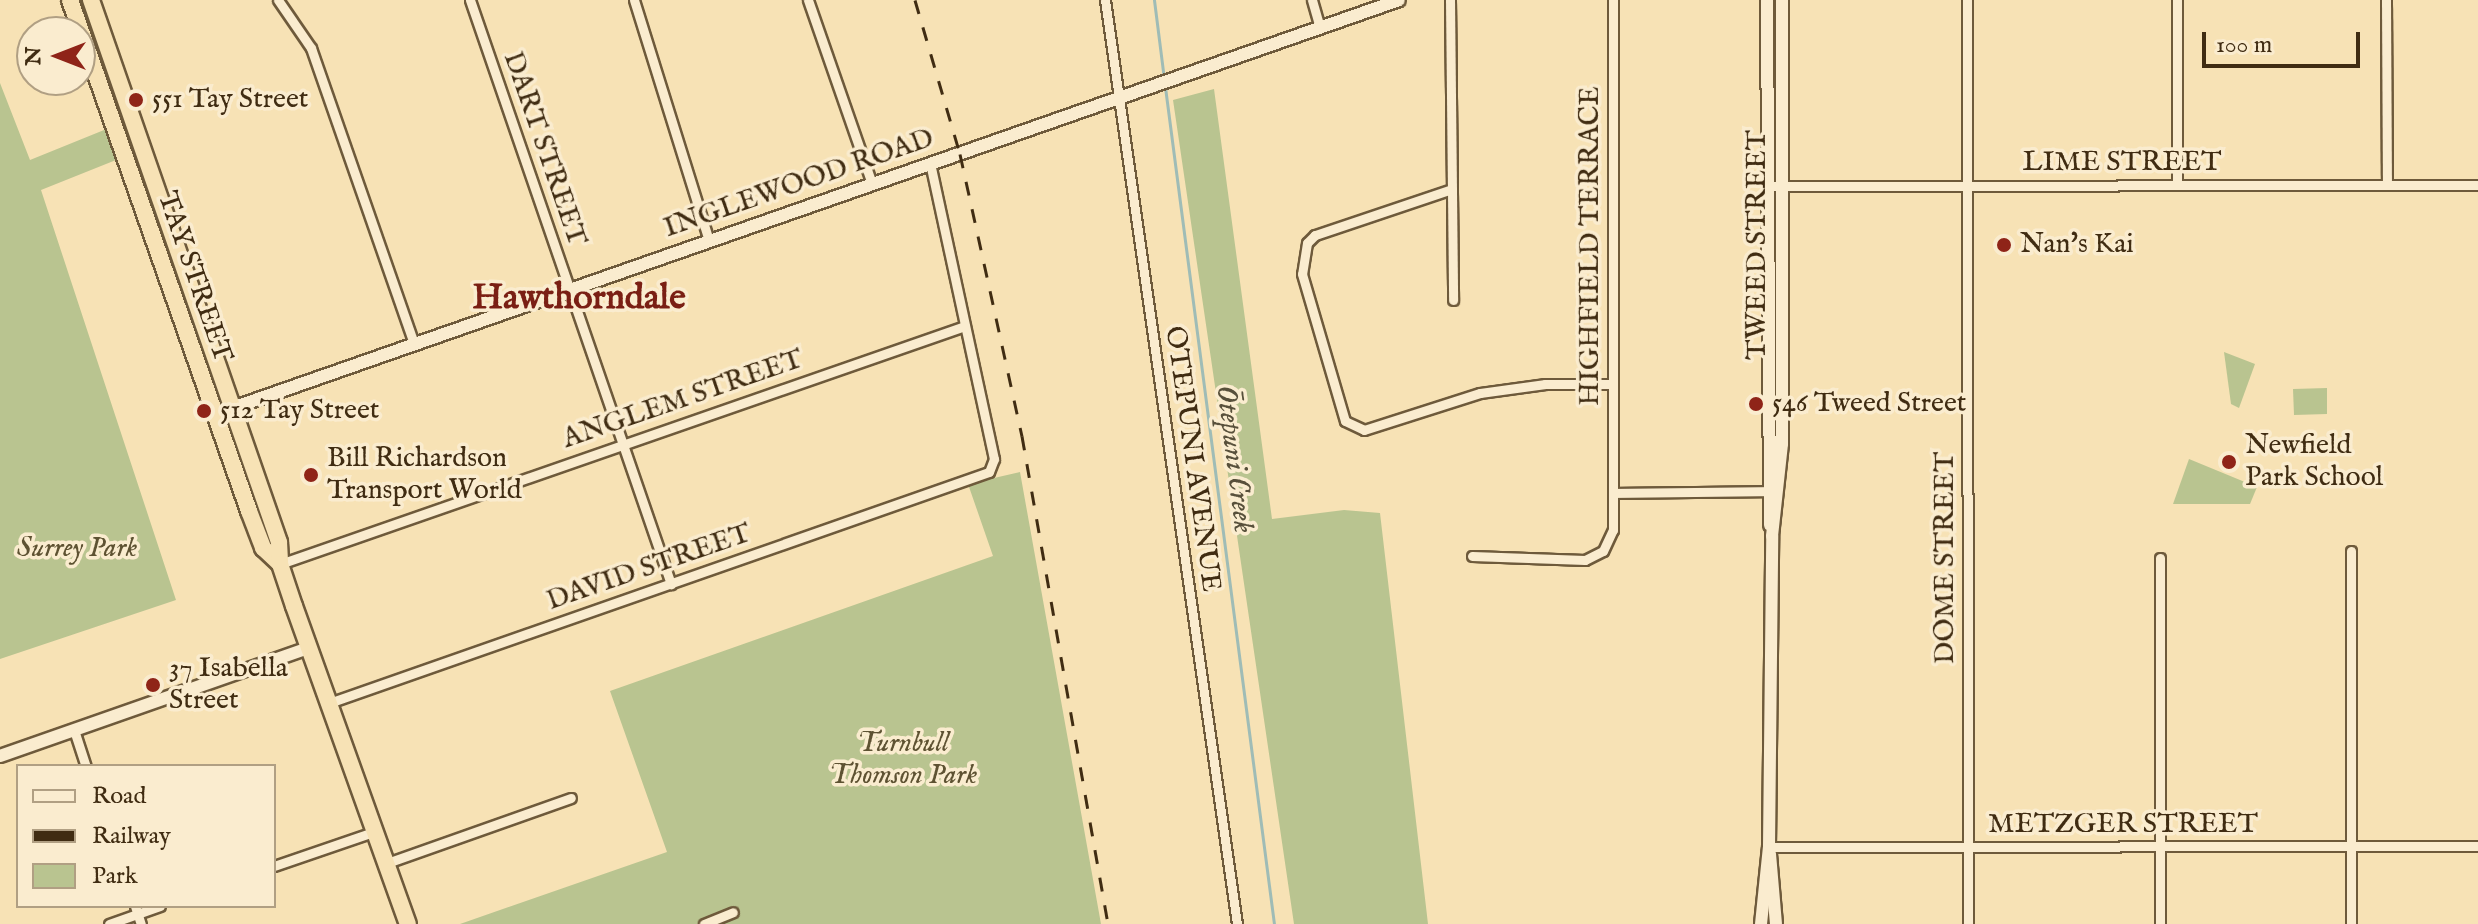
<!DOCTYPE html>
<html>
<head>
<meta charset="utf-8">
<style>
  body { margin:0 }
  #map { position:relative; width:2478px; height:924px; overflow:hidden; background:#f7e2b5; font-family:"IM FELL English",serif }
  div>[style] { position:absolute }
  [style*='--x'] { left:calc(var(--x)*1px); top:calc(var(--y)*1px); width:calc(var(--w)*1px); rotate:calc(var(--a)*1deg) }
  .green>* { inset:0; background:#b9c490 }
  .stream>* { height:3px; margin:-1.5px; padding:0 1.5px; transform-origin:1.5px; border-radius:1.5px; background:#9fbcb6 }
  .roads { filter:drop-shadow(2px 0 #6e5a3b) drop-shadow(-2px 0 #6e5a3b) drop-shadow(0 2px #6e5a3b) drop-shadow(0 -2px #6e5a3b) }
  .street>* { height:9px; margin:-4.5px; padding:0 4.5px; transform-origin:4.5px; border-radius:4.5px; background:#faeccf }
  .secondary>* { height:12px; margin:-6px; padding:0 6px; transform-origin:6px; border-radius:6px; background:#faeccf }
  .highway>* { height:16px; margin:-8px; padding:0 8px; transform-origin:8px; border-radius:8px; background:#f7e2b5 }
  .rail>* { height:3px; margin-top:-1.5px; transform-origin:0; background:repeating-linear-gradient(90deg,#402c12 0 14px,transparent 0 28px) }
  .dots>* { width:22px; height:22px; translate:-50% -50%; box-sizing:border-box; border:4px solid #faeccf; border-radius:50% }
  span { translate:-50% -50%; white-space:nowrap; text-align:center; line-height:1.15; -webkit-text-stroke:7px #faeccf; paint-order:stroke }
  .poi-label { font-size:28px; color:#402c12 }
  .left { translate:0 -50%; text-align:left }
  .street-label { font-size:28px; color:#402c12 }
  .park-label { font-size:28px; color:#5e5232; font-style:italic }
  .water-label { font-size:30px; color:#58503b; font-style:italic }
  .district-label { font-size:36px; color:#7a1f14; font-weight:700 }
  .legend { position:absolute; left:16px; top:764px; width:260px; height:144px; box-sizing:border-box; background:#faeccf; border:2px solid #b09f83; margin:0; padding:10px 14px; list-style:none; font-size:24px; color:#402c12 }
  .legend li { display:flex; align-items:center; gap:16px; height:40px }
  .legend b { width:40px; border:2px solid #b09f83 }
  .north { position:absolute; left:16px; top:16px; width:80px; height:80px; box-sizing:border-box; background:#faeccf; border:2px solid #b09f83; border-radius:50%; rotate:270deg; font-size:22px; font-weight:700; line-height:32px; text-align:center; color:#402c12 }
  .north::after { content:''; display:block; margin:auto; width:28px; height:36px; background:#8f2418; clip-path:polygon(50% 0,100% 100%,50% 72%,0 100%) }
  .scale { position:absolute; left:2202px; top:32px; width:158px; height:36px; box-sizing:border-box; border:4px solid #402c12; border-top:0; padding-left:10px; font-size:24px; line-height:28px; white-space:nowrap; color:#402c12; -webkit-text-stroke:6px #faeccf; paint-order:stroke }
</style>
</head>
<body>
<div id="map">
  <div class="green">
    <i style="clip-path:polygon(0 83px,30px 160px,109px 128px,116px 160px,41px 190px,176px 600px,0 659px)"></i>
    <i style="clip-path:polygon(1214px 89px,1272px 519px,1344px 510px,1380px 513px,1428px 924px,1294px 924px,1173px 100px)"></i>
    <i style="clip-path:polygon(2224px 352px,2255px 364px,2239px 408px,2231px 404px)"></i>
    <i style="clip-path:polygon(2327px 388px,2327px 414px,2294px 415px,2293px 389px)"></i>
    <i style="clip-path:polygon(2189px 459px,2257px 487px,2250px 504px,2173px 504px)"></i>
    <i style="clip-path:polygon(1020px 472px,1101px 924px,460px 924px,667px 852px,610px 691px,993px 556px,968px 484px)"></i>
  </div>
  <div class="stream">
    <i style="--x:1154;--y:0;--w:80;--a:82.8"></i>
    <i style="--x:1165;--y:87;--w:844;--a:82.58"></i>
  </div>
  <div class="roads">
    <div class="street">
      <i style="--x:278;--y:0;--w:58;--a:55.5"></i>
      <i style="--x:311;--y:48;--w:313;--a:70.8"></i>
      <i style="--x:470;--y:0;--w:618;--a:71.01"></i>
      <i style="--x:634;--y:0;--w:252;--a:72.7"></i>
      <i style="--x:808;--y:0;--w:195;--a:70.8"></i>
      <i style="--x:1105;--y:0;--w:933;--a:81.87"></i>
      <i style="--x:1312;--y:0;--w:29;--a:74"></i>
      <i style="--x:1450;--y:0;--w:300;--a:89.4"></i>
      <i style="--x:1967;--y:0;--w:924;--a:89.94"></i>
      <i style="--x:2177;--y:0;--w:185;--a:90"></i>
      <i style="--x:2386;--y:0;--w:185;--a:89.7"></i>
      <i style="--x:1767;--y:186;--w:711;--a:-0.08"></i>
      <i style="--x:1452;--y:189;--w:145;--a:161.4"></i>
      <i style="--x:1315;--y:235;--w:11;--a:135"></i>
      <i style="--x:1307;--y:243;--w:31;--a:99"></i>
      <i style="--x:1302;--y:274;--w:153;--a:73.7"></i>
      <i style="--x:1345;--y:421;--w:21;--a:25"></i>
      <i style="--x:1364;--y:430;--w:122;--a:-17.7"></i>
      <i style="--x:1480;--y:393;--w:66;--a:-7.9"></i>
      <i style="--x:1545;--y:384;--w:68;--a:0"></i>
      <i style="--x:1615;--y:493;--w:160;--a:-0.7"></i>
      <i style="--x:2351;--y:551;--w:373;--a:90"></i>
      <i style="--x:1472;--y:556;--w:113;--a:2"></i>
      <i style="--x:1585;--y:560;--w:20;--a:-27"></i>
      <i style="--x:1603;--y:551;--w:23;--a:-65"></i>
      <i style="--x:1613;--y:530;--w:530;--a:-90"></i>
      <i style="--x:2160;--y:558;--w:366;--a:90"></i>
      <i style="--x:280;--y:564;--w:725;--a:-19.16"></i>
      <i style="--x:329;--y:703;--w:699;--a:-19.29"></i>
      <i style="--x:989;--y:472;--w:14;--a:-69"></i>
      <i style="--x:994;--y:459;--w:302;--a:-102.2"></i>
      <i style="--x:74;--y:730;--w:38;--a:72"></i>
      <i style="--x:1769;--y:847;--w:709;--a:-0.08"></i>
      <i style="--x:387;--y:863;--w:195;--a:-19.5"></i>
      <i style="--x:274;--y:866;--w:108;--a:-18.9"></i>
      <i style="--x:135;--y:906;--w:19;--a:72"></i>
      <i style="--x:109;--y:924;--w:54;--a:-19.4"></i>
      <i style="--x:704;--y:924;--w:31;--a:-22"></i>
    </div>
    <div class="secondary">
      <i style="--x:1767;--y:0;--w:525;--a:89.67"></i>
      <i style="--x:215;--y:414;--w:1254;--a:-19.27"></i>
      <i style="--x:0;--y:756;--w:327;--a:-19.3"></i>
      <i style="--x:1770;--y:854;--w:70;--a:85.1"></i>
      <i style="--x:1761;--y:924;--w:77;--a:-84.1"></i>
      <i style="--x:1769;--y:847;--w:311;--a:-89.4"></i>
      <i style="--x:1772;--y:536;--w:93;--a:-83.8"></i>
      <i style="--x:1782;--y:444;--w:444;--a:-90"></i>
    </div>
    <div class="highway">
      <i style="--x:70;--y:0;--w:541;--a:70.69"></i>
      <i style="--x:249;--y:511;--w:40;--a:69"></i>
      <i style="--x:263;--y:548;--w:23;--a:43"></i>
      <i style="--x:91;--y:0;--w:574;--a:70.87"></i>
      <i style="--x:279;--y:542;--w:22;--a:87"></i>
      <i style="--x:280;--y:564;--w:44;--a:71.6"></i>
      <i style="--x:294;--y:606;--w:338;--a:70.3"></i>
    </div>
  </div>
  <div class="rail">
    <i style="--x:915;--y:0;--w:160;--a:73.7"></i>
    <i style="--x:960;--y:154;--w:289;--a:77.6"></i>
    <i style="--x:1022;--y:436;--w:496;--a:80"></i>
  </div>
  <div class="dots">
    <i style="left:136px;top:100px;background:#8f2418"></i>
    <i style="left:2004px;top:245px;background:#8f2418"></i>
    <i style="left:1756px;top:404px;background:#8f2418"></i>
    <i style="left:204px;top:411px;background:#8f2418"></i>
    <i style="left:2229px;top:462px;background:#8f2418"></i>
    <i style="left:311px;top:475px;background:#8f2418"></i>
    <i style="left:153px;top:685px;background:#8f2418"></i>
  </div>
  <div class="poi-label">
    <span class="left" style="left:152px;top:100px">551 Tay Street</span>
    <span class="left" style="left:2020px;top:245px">Nan's Kai</span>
    <span class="left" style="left:1772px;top:404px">546 Tweed Street</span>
    <span class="left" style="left:220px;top:411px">512 Tay Street</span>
    <span class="left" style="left:2245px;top:462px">Newfield<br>Park School</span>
    <span class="left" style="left:327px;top:475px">Bill Richardson<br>Transport World</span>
    <span class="left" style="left:169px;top:685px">37 Isabella<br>Street</span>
  </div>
  <div class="street-label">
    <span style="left:544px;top:149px;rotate:71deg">DART STREET</span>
    <span style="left:2122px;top:163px">LIME STREET</span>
    <span style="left:799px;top:184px;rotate:-19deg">INGLEWOOD ROAD</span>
    <span style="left:1758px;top:245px;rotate:-90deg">TWEED STREET</span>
    <span style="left:1591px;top:246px;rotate:-90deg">HIGHFIELD TERRACE</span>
    <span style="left:194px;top:277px;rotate:71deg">TAY STREET</span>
    <span style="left:683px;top:400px;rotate:-19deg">ANGLEM STREET</span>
    <span style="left:1192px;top:459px;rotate:82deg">OTEPUNI AVENUE</span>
    <span style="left:1946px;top:558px;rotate:-90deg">DOME STREET</span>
    <span style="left:649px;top:568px;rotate:-19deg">DAVID STREET</span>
    <span style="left:2123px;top:825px">METZGER STREET</span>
  </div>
  <div class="park-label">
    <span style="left:77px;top:549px">Surrey Park</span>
    <span style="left:903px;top:760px">Turnbull<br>Thomson Park</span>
  </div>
  <div class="water-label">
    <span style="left:1234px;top:459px;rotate:83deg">Ōtepuni Creek</span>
  </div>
  <div class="district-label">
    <span style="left:579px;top:299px">Hawthorndale</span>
  </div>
  <ul class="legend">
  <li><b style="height:10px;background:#faeccf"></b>Road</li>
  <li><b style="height:10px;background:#402c12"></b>Railway</li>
  <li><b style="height:22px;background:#b9c490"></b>Park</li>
  </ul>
  <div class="north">N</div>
  <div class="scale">100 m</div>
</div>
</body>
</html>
